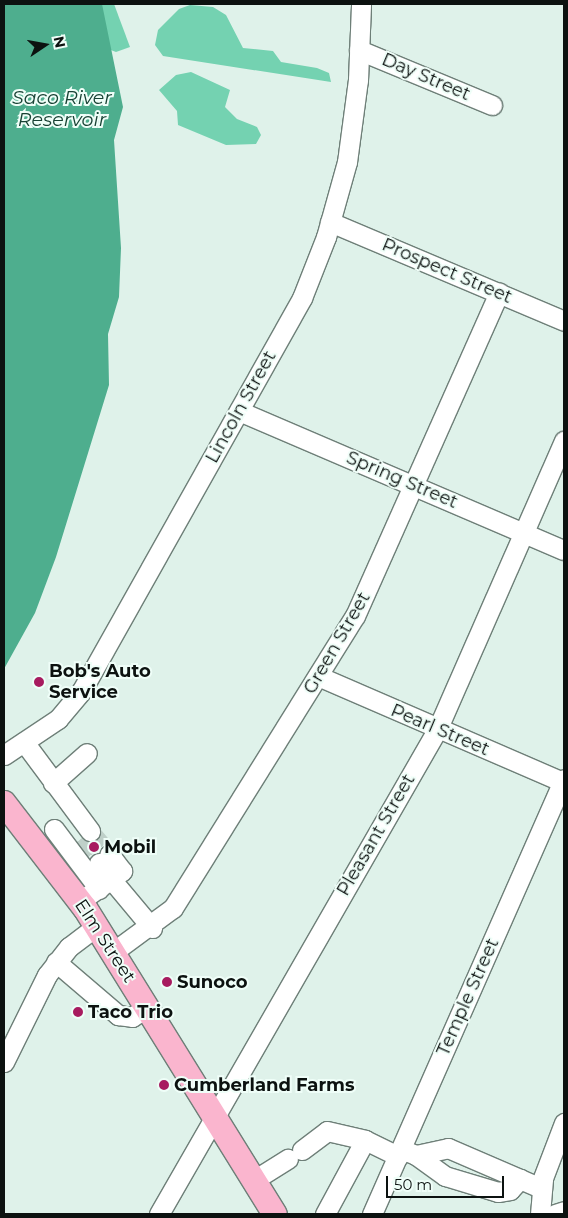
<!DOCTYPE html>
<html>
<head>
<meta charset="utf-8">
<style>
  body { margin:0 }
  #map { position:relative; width:568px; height:1218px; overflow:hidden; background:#dff2ea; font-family:Montserrat,sans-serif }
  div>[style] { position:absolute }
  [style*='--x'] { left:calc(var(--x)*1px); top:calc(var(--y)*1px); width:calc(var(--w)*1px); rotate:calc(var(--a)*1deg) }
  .forest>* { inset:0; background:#74d2b1 }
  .water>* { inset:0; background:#4eae8e }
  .minor-tunnel>* { height:19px; margin-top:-9.5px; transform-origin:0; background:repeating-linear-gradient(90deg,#bfd0c9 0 19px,transparent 0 28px) }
  .roads { filter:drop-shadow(1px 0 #6e7f78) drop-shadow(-1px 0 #6e7f78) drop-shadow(0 1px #6e7f78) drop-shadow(0 -1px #6e7f78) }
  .minor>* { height:19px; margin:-9.5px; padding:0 9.5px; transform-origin:9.5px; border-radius:9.5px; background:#fff }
  .major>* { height:24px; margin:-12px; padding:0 12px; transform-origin:12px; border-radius:12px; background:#fab5ce }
  .dots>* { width:14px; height:14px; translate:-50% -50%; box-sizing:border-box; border:2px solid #effef8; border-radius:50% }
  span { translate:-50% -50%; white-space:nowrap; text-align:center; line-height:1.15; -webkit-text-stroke:4px #effef8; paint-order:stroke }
  .street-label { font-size:18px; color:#0c1210 }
  .poi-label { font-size:18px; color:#0c1210; font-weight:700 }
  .left { translate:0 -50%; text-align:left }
  .water-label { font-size:19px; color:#184234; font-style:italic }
  .frame { position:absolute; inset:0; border:5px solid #0c1210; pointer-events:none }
  .north { position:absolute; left:20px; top:20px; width:50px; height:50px; -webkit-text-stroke:4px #effef8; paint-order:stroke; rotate:78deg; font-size:14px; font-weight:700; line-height:20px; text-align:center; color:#0c1210 }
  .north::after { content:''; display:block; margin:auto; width:18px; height:22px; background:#0c1210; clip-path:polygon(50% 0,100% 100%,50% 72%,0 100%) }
  .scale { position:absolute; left:386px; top:1176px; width:118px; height:22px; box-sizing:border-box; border:2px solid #0c1210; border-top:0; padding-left:6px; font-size:15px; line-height:18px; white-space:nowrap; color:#0c1210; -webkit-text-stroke:4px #effef8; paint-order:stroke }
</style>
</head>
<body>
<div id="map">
  <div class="forest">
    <i style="clip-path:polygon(80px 4px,114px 4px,130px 47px,116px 52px,98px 45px)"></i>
    <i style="clip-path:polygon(190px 5px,213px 7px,226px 15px,243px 48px,273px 51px,281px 62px,317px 68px,329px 73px,331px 82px,163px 56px,155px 45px,158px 30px,179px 9px)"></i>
    <i style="clip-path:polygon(191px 72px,230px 90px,225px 107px,237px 119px,257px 127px,261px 135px,256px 144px,226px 145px,178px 125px,177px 111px,159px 90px,176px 75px)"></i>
  </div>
  <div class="water">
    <i style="clip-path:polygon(4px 4px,102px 4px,123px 107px,114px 140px,121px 248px,119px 297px,108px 334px,109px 385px,56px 557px,35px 613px,4px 669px)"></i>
  </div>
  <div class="minor-tunnel">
    <i style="--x:90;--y:831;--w:30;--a:50"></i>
    <i style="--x:80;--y:839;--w:31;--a:52"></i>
  </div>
  <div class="roads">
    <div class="minor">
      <i style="--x:359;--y:50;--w:144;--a:22.5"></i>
      <i style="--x:330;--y:222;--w:254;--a:22.9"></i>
      <i style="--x:239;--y:411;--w:353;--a:23.2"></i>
      <i style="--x:318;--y:676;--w:267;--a:23.4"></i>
      <i style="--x:24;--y:742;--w:111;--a:53.4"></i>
      <i style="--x:4;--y:755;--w:65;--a:-33.7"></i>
      <i style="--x:58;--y:719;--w:38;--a:-50"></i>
      <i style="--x:82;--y:690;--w:450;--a:-60.7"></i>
      <i style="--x:302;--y:298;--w:66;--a:-68.5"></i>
      <i style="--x:326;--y:237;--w:78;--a:-74.4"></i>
      <i style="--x:347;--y:162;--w:83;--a:-82.4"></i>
      <i style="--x:358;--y:80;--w:76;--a:-87.7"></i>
      <i style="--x:53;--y:783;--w:45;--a:-41.4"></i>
      <i style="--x:54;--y:829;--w:75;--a:53.1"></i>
      <i style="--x:99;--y:863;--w:20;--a:53"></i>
      <i style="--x:111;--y:879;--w:14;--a:-36"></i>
      <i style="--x:122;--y:871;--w:21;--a:-127"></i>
      <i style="--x:80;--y:901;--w:38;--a:-35"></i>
      <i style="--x:111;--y:879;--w:64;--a:50.1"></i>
      <i style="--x:113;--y:952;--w:74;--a:-36.3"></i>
      <i style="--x:173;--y:908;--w:344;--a:-58.1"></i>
      <i style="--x:355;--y:616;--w:354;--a:-66"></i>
      <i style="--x:56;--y:962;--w:82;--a:40.5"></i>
      <i style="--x:118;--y:1015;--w:14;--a:8"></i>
      <i style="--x:132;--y:1017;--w:18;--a:-34"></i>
      <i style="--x:4;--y:1062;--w:97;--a:-63.7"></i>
      <i style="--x:47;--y:975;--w:36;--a:-52"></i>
      <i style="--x:69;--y:947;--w:35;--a:-37"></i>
      <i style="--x:401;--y:1149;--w:16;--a:22"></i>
      <i style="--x:416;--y:1155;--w:33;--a:-12"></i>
      <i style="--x:448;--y:1148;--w:101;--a:23.3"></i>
      <i style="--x:302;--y:1150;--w:31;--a:-37"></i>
      <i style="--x:327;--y:1131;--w:39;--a:13"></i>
      <i style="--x:416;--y:1155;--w:36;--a:36"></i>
      <i style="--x:445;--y:1176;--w:55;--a:16.8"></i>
      <i style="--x:498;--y:1192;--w:12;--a:-9"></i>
      <i style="--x:510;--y:1190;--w:15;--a:-48"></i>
      <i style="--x:254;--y:1180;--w:40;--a:-32"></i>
      <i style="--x:159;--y:1214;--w:558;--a:-60.13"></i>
      <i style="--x:437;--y:730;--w:316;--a:-66.3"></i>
      <i style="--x:325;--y:1214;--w:84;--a:-61.6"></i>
      <i style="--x:365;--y:1140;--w:37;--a:26"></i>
      <i style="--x:372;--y:1214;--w:475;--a:-66.2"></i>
      <i style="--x:540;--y:1214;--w:36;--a:-85"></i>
      <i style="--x:543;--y:1178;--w:59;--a:-69.1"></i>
      <i style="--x:555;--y:1214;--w:9;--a:-18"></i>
    </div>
    <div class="major">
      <i style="--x:4;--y:803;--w:133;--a:52.4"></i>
      <i style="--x:85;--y:908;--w:360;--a:58.2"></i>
    </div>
  </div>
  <div class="dots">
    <i style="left:39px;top:682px;background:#a71b5f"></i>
    <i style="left:94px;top:847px;background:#a71b5f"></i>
    <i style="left:167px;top:982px;background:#a71b5f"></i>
    <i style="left:78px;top:1012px;background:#a71b5f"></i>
    <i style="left:164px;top:1085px;background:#a71b5f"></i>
  </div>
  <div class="street-label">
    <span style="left:426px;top:77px;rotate:23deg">Day Street</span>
    <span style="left:447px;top:271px;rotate:23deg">Prospect Street</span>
    <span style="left:241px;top:407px;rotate:-61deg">Lincoln Street</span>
    <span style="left:402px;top:480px;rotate:23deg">Spring Street</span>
    <span style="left:337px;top:643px;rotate:-60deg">Green Street</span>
    <span style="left:440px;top:730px;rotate:23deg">Pearl Street</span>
    <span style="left:376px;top:835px;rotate:-60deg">Pleasant Street</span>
    <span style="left:105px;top:941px;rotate:57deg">Elm Street</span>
    <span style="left:468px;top:997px;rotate:-66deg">Temple Street</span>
  </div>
  <div class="poi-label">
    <span class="left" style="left:49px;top:682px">Bob's Auto<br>Service</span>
    <span class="left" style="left:104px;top:847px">Mobil</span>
    <span class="left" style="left:177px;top:982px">Sunoco</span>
    <span class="left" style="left:88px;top:1012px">Taco Trio</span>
    <span class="left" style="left:174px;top:1085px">Cumberland Farms</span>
  </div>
  <div class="water-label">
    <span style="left:62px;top:109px">Saco River<br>Reservoir</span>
  </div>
  <div class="frame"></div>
  <div class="north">N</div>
  <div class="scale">50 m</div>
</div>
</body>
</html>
